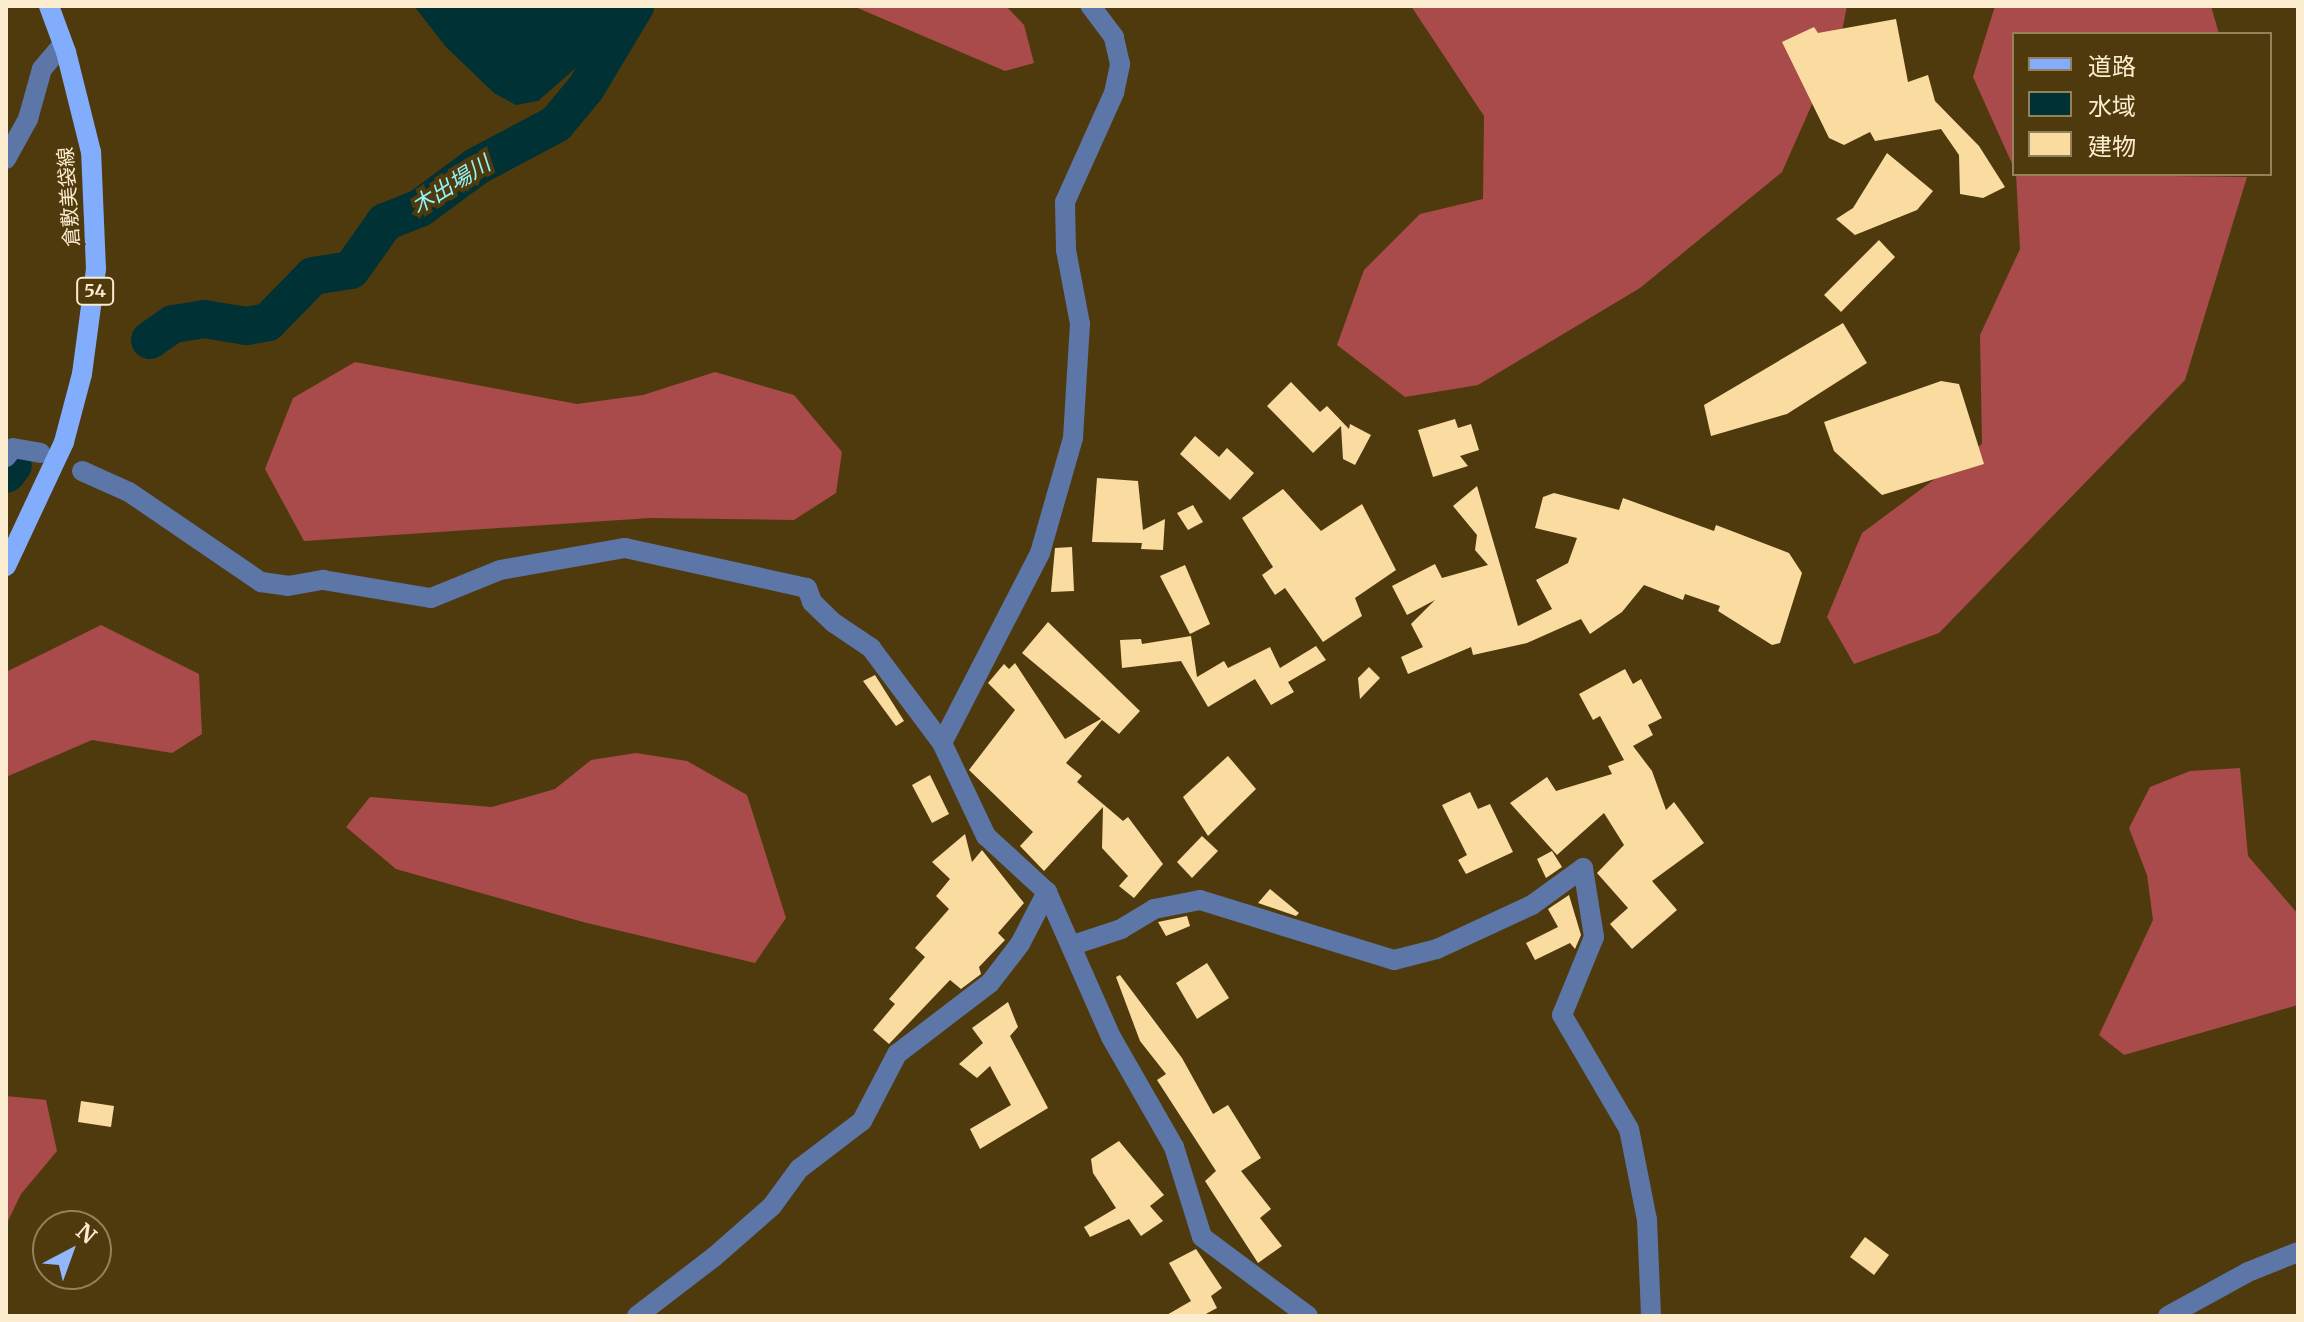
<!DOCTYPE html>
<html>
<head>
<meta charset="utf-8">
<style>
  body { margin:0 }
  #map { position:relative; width:2304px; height:1322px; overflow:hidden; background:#4f3a0d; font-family:Merriweather,"Noto Sans JP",serif }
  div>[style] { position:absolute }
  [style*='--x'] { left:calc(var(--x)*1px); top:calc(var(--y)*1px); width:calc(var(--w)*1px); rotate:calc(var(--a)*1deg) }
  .forest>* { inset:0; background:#a84b4a }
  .water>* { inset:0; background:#003135 }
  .river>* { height:38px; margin:-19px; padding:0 19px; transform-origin:19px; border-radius:19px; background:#003135 }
  .building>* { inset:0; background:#fadba0 }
  .minor>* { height:20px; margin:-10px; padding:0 10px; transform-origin:10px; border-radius:10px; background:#5c76a7 }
  .major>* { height:20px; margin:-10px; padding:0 10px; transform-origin:10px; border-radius:10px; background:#82acfc }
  span { translate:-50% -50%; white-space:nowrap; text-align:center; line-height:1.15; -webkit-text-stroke:8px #4f3a0d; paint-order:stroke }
  .shield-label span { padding:2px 6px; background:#4f3a0d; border:2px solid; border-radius:6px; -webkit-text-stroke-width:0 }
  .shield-label { font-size:18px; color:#fcecd0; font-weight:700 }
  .street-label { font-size:20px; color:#fcecd0 }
  .water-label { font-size:22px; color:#93f4fc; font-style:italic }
  .frame { position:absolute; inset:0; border:8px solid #fcecd0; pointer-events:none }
  .legend { position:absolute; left:2012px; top:32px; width:260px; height:144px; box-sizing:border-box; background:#4f3a0d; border:2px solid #94815b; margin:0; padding:10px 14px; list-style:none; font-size:24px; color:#fcecd0 }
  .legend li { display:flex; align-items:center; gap:16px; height:40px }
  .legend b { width:40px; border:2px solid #94815b }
  .north { position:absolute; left:32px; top:1210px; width:80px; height:80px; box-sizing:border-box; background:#4f3a0d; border:2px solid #94815b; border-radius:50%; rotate:41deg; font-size:22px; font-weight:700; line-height:32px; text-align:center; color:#fcecd0 }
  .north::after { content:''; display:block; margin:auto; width:28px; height:36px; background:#92b7fd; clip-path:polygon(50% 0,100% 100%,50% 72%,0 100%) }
</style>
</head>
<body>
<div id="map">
  <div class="forest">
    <i style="clip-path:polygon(853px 6px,1006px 6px,1024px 25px,1034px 63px,1005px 71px)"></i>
    <i style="clip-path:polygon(1411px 6px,1847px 6px,1840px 41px,1782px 172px,1640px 288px,1478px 385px,1405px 397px,1337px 345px,1364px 270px,1420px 214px,1483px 199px,1484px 116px)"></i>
    <i style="clip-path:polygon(1995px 6px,2211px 6px,2219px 34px,2014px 34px,2014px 168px,1973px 77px)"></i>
    <i style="clip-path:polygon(2016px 174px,2247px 177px,2185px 380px,1939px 633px,1854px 664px,1827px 617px,1862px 533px,1982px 444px,1980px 335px,2020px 249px)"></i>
    <i style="clip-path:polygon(355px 362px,577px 404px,643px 395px,715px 372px,794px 395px,842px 452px,836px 493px,794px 520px,650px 518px,304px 541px,265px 469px,293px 398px)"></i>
    <i style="clip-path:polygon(101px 625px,199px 674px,202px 734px,172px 753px,92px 740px,6px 777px,6px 672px)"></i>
    <i style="clip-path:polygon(636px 753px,687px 761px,747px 795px,786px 918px,755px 963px,583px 922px,396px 869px,346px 827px,370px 797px,492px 807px,555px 789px,591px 760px)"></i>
    <i style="clip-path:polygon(2240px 768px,2248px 856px,2298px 914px,2298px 1005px,2124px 1055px,2099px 1035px,2153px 920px,2147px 875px,2129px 828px,2150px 787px,2190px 771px)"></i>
    <i style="clip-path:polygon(6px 1096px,46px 1100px,57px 1151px,21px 1194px,6px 1225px)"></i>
  </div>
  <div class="water">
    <i style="clip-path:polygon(414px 6px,614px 6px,578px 66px,538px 101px,516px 105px,494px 93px,446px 47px)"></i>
  </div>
  <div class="river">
    <i style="--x:150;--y:340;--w:28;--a:-35"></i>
    <i style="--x:173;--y:324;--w:31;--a:-9"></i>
    <i style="--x:204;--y:319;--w:43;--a:9.5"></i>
    <i style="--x:246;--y:326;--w:22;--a:-10"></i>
    <i style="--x:268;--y:322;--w:64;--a:-45.6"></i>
    <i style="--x:313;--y:276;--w:38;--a:-9"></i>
    <i style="--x:351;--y:270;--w:59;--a:-54.7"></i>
    <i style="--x:385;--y:222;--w:38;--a:-22"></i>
    <i style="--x:420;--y:208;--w:71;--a:-36.4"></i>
    <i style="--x:477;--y:166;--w:89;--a:-28"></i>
    <i style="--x:556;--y:124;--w:47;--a:-50.2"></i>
    <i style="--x:586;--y:88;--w:96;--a:-59.1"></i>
    <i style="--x:6;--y:474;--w:11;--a:-52"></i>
  </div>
  <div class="building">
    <i style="clip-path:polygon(1896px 19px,1908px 82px,1928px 75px,1935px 101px,1979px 146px,2005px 187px,1983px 198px,1960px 194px,1959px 155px,1941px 129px,1875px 141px,1870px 132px,1844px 145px,1829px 138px,1782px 42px,1814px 27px,1818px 33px)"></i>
    <i style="clip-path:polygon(1887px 153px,1933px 191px,1917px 210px,1855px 235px,1836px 219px,1853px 208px)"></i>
    <i style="clip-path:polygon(1879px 240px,1895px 257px,1841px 312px,1824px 295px)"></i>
    <i style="clip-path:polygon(1843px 323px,1867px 363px,1787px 414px,1711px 436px,1704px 405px)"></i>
    <i style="clip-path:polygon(1941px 381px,1959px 384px,1984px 464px,1882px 495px,1834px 451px,1824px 422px)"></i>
    <i style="clip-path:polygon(1291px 382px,1320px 412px,1327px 406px,1349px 429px,1350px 424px,1371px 435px,1355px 465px,1343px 459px,1341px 426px,1313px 453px,1267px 406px)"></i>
    <i style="clip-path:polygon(1455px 419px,1458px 428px,1471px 424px,1479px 450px,1460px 456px,1468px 466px,1433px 477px,1418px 430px)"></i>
    <i style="clip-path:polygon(1195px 436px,1219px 457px,1227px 448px,1254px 473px,1230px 500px,1180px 454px)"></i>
    <i style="clip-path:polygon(1097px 478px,1138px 481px,1143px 530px,1165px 519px,1163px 550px,1141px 549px,1142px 543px,1092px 542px)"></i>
    <i style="clip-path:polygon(1477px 486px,1518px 626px,1552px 609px,1536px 580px,1568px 563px,1577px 538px,1535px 528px,1543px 497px,1554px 493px,1619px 510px,1623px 498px,1714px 531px,1716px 525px,1789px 553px,1802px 573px,1780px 643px,1772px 645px,1718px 611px,1720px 606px,1685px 594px,1683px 600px,1644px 585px,1622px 612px,1590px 634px,1581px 619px,1527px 643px,1473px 655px,1471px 647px,1408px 674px,1401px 657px,1423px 647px,1411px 624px,1435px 600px,1407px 615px,1392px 586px,1435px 564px,1442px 578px,1488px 565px,1475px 550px,1477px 535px,1453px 506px)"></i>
    <i style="clip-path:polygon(1283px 489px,1321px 531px,1362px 504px,1396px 570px,1355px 598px,1362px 616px,1323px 642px,1285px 588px,1275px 595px,1262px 575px,1273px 567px,1242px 518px)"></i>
    <i style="clip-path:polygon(1193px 505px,1203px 522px,1188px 530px,1177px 513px)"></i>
    <i style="clip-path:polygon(1072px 547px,1074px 591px,1051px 592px,1055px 548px)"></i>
    <i style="clip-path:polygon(1185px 565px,1210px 624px,1190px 634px,1160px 576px)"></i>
    <i style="clip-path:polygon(1048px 622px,1140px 711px,1119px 734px,1102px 720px,1066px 763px,1082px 776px,1077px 782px,1123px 821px,1128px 817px,1163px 864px,1134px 898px,1119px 886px,1128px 876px,1102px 848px,1103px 807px,1044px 871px,1020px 846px,1033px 832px,969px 770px,1015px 710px,988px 683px,1004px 664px,1009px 669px,1015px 663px,1065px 739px,1101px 719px,1022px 653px)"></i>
    <i style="clip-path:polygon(1191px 636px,1197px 677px,1224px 661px,1228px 668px,1270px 647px,1280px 668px,1316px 646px,1326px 660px,1288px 682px,1294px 692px,1271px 705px,1255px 679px,1208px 707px,1181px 661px,1122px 668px,1120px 640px,1141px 639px,1142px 644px)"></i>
    <i style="clip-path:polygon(1369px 667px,1380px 678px,1360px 699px,1358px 678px)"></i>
    <i style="clip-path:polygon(1625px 669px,1633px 684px,1641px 679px,1662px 718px,1648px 725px,1653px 735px,1633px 746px,1652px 771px,1666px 810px,1674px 802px,1704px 843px,1652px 881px,1677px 910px,1632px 949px,1610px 924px,1628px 908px,1597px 873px,1624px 845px,1604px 813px,1557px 855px,1510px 803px,1547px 777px,1556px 791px,1612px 774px,1608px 766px,1624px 760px,1600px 716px,1593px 720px,1579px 694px)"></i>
    <i style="clip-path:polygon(875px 675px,904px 721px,896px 726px,863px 681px)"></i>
    <i style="clip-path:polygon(1228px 756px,1256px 789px,1208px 836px,1183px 797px)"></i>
    <i style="clip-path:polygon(930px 775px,949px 814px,932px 823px,912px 785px)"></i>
    <i style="clip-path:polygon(1470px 792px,1478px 809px,1490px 804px,1513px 852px,1466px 874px,1458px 860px,1467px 855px,1442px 805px)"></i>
    <i style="clip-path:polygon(965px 834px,972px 862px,982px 850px,1024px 903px,998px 933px,1005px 940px,979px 967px,981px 974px,961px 989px,950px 980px,889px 1044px,873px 1030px,895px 1004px,889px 999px,925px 957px,915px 948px,949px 909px,936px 896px,950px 879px,932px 862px)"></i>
    <i style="clip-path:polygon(1202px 836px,1218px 851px,1192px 878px,1177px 862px)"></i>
    <i style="clip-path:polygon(1552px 851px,1562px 867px,1546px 878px,1537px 859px)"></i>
    <i style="clip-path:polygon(1270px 889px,1299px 913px,1296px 916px,1258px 903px)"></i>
    <i style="clip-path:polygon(1569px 895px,1581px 935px,1575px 949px,1570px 943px,1535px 960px,1526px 943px,1558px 927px,1548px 909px)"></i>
    <i style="clip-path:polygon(1187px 916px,1190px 926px,1166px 936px,1158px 922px)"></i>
    <i style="clip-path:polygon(1207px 963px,1229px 998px,1197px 1019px,1176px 983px)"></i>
    <i style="clip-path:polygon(1120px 975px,1182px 1058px,1213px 1114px,1228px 1105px,1261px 1158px,1241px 1171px,1271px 1209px,1260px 1218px,1282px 1246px,1258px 1263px,1205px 1181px,1216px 1171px,1157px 1080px,1166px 1074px,1140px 1041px,1116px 977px)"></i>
    <i style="clip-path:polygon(1008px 1002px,1018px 1027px,1010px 1036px,1048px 1108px,980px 1149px,970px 1129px,1011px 1105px,990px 1066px,977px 1078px,959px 1064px,983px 1043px,972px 1028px)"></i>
    <i style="clip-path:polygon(81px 1101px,114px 1106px,111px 1127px,78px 1122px)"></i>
    <i style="clip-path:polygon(1119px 1141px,1164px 1195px,1150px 1206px,1163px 1221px,1141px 1236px,1129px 1219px,1090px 1237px,1084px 1227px,1116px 1208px,1093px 1173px,1091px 1159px)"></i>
    <i style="clip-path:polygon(1865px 1237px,1889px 1255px,1874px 1275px,1850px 1257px)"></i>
    <i style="clip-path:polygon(1196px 1249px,1222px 1288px,1211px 1296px,1217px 1308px,1202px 1316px,1165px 1316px,1191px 1301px,1169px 1263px)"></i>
  </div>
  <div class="minor">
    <i style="--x:6;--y:159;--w:46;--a:-61.2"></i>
    <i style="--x:28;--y:119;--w:52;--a:-74.4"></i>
    <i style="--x:42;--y:69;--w:25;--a:-50"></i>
    <i style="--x:58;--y:50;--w:8;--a:14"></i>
    <i style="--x:6;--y:457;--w:11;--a:-52"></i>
    <i style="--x:13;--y:448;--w:28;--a:10"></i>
    <i style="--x:82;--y:471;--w:51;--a:24.1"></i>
    <i style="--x:129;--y:492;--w:160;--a:34.3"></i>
    <i style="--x:261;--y:582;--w:27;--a:8"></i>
    <i style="--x:288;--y:586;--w:36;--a:-10"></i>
    <i style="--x:323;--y:580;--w:109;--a:9.5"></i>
    <i style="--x:431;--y:598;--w:74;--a:-22.1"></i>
    <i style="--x:500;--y:570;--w:127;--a:-10"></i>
    <i style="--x:625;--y:548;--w:186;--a:12.4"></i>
    <i style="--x:807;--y:588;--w:15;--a:70"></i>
    <i style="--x:812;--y:602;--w:30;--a:44"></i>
    <i style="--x:834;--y:623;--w:45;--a:34"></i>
    <i style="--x:871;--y:648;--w:119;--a:53.2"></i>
    <i style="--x:942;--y:743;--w:103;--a:64.7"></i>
    <i style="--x:986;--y:836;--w:83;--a:42.6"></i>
    <i style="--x:1047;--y:892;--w:158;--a:66.2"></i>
    <i style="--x:1111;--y:1037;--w:127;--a:60.2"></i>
    <i style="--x:1174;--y:1147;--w:94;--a:72.7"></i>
    <i style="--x:1202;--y:1237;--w:132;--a:36.7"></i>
    <i style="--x:942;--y:743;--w:214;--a:-62.7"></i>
    <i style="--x:1040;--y:553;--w:120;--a:-74"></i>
    <i style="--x:1073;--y:438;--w:114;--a:-86.5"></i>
    <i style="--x:1080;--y:324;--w:75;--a:-100.7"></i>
    <i style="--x:1066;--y:250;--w:48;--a:-91.2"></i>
    <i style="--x:1065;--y:202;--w:120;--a:-65.8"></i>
    <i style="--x:1114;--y:93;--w:30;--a:-78"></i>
    <i style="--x:1120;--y:64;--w:28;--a:-103"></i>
    <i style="--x:1114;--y:37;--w:39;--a:-127"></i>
    <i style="--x:1073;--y:945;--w:51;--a:-18.4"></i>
    <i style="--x:1121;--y:929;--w:39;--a:-31"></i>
    <i style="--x:1154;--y:909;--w:47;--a:-11.1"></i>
    <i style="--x:1200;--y:900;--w:203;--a:17.2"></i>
    <i style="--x:1394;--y:960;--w:44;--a:-14.3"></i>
    <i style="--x:1437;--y:949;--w:105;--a:-24.9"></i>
    <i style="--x:1532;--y:905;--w:63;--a:-36"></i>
    <i style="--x:1583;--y:868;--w:70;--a:80.9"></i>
    <i style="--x:1594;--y:937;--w:84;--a:112.3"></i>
    <i style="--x:1562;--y:1015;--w:132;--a:59.6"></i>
    <i style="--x:1629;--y:1129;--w:93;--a:78.8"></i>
    <i style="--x:1647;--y:1220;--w:96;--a:87.6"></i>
    <i style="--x:637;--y:1316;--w:97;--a:-37.5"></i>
    <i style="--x:714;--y:1257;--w:77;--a:-41.3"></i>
    <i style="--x:772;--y:1206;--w:46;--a:-53.9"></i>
    <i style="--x:799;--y:1169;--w:79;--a:-37.3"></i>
    <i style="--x:862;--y:1121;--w:76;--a:-62.4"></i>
    <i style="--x:897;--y:1054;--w:117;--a:-37.4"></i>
    <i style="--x:990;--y:983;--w:49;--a:-52.4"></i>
    <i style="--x:1020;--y:944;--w:59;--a:-62.6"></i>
    <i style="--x:2168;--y:1316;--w:91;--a:-28.8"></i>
    <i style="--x:2248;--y:1272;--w:54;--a:-21.8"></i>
  </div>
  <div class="major">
    <i style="--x:6;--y:566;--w:137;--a:-64.9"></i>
    <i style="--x:64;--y:442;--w:70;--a:-75.2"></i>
    <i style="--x:82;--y:374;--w:106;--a:-82.4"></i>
    <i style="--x:96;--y:269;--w:117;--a:-92.4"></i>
    <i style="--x:91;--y:152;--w:103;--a:-104"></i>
    <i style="--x:66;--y:52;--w:49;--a:-110.3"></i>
  </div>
  <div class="shield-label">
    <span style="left:95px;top:291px">54</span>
  </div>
  <div class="street-label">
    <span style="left:68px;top:197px;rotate:-94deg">倉敷美袋線</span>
  </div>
  <div class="water-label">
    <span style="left:451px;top:185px;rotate:-32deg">木出場川</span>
  </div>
  <div class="frame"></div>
  <ul class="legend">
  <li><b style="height:10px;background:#82acfc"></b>道路</li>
  <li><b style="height:22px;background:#003135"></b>水域</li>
  <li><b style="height:22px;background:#fadba0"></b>建物</li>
  </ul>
  <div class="north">N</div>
</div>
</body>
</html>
